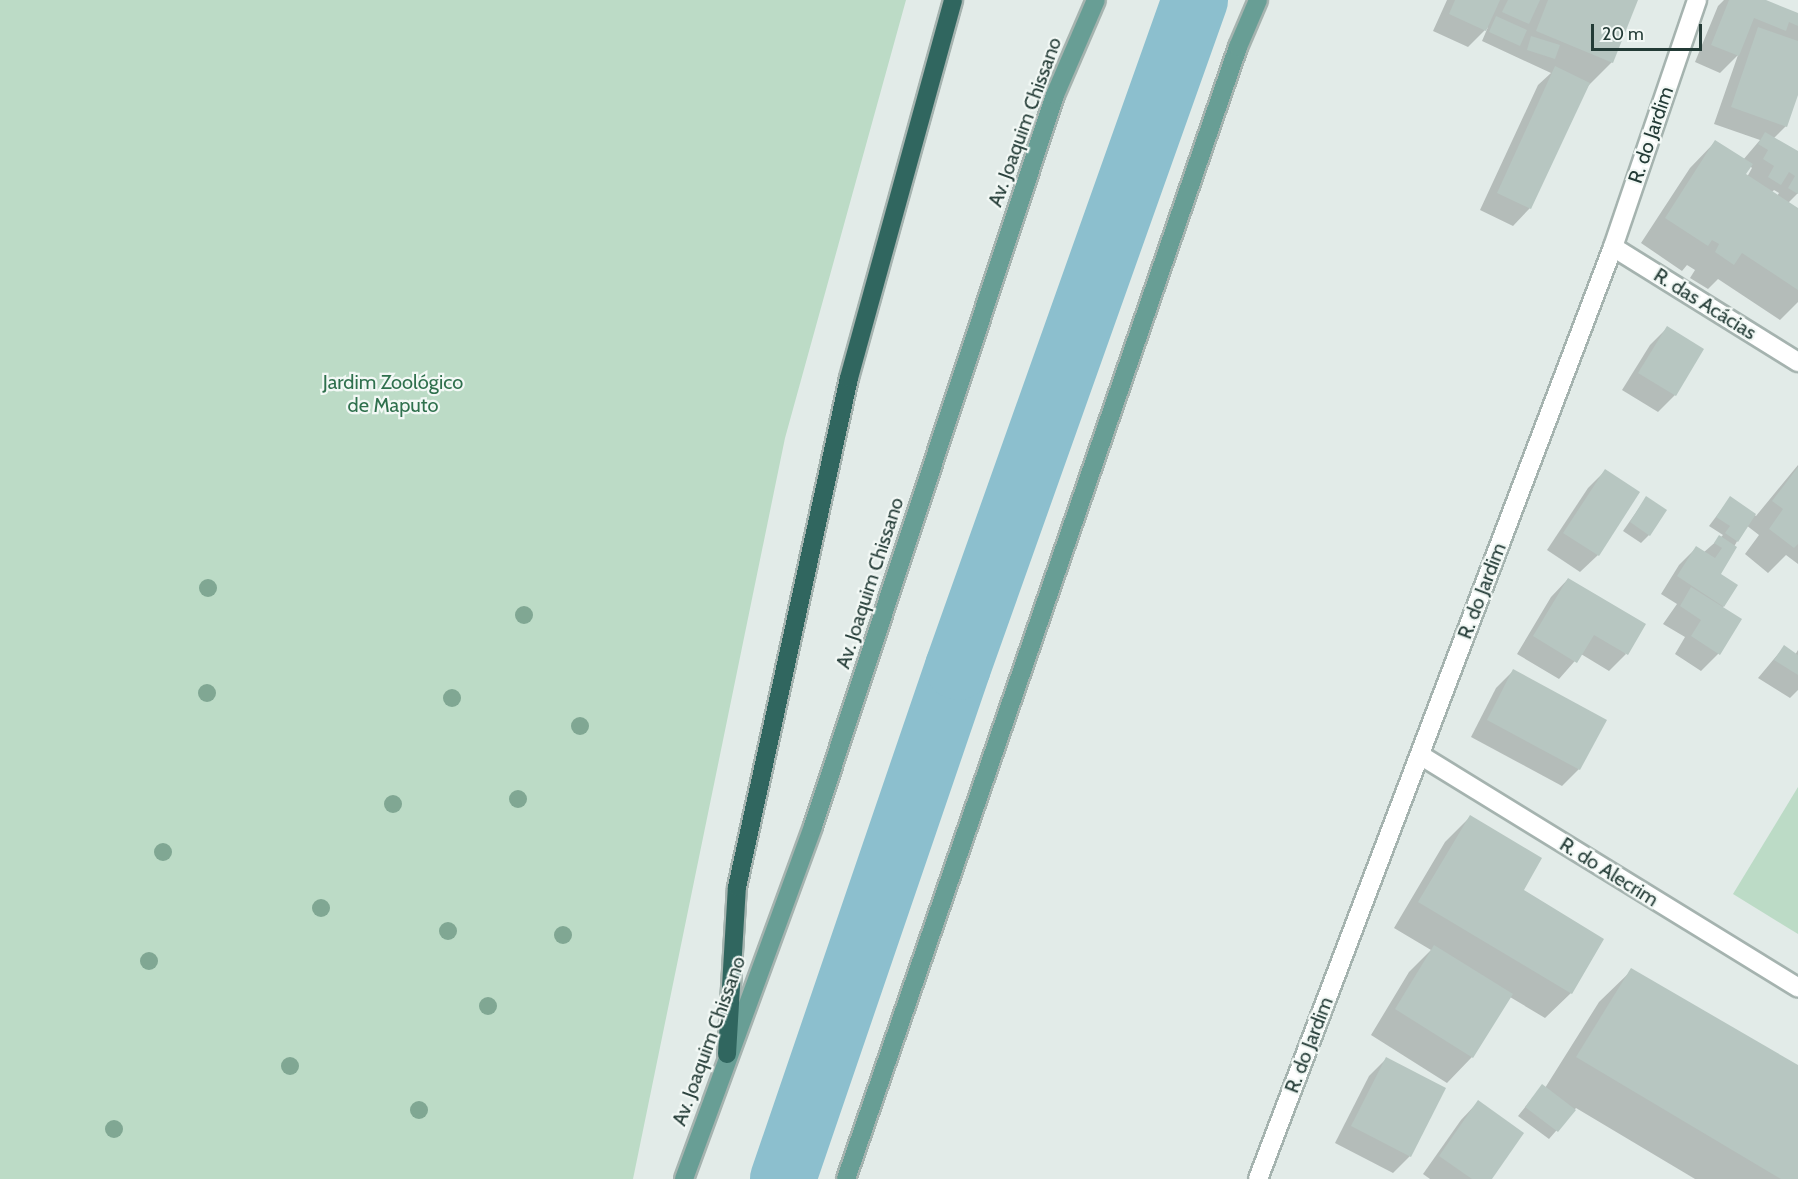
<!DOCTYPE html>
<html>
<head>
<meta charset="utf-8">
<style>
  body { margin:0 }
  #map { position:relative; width:1798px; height:1179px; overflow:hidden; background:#e2ebe8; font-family:Cabin,sans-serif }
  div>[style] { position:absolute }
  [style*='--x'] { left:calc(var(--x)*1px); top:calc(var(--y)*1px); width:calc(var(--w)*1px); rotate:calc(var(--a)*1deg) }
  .green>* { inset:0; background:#bcdbc6 }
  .shadow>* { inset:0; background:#0003 }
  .river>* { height:66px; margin:-33px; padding:0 33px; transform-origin:33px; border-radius:33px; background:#8cbfce }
  .building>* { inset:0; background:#b7c6c1 }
  .roads { filter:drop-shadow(2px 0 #a5b3af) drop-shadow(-2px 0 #a5b3af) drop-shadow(0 2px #a5b3af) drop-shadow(0 -2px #a5b3af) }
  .minor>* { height:18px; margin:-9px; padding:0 9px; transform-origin:9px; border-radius:9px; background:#fff }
  .major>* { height:18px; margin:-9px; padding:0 9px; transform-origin:9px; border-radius:9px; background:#689e95 }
  .highway>* { height:18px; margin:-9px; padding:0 9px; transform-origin:9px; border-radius:9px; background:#30665f }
  .trees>* { width:18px; height:18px; margin:-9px; border-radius:50%; background:#80a793 }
  span { translate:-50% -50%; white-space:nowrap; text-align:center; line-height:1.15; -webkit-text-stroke:4.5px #f2f8f5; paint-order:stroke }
  .street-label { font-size:20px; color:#233b36 }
  .park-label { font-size:20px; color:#2f704d }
  .scale { position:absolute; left:1591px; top:24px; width:111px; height:27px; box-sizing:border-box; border:3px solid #233b36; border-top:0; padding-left:8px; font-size:18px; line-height:21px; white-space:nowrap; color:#233b36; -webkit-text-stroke:4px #f2f8f5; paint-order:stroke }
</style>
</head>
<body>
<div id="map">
  <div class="green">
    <i style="clip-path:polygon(0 0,906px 0,785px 438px,633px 1179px,0 1179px)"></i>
    <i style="clip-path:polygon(1798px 787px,1798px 934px,1733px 894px)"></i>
  </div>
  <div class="shadow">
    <i style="clip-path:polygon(1447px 0,1637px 0,1612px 62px,1586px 88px,1530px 208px,1513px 226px,1480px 210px,1538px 85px,1551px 73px,1482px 41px,1488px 27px,1468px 47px,1433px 31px)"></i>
    <i style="clip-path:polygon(evenodd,1724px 0,1762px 0,1798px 15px,1798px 91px,1786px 126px,1773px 139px,1798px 153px,1798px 193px,1788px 203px,1798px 210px,1798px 302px,1780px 320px,1718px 279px,1708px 289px,1690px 278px,1695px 270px,1687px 265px,1682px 271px,1641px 243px,1690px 168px,1715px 142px,1743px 160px,1760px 140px,1714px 124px,1738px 55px,1720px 73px,1695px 62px,1718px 6px,1724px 0,1750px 166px,1752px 168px,1747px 177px,1744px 175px,1750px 166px,1724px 0,1774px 190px,1779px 193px,1777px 196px,1771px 193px,1774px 190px)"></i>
    <i style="clip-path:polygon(1667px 328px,1675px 395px,1658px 412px,1622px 390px,1650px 345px)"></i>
    <i style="clip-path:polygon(1798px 465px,1798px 564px,1786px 555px,1768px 573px,1745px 554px,1759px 535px,1746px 525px,1719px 574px,1723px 606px,1718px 654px,1701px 671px,1675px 654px,1685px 637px,1663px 624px,1677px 604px,1661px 594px,1679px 565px,1696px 548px,1703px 553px,1720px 538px,1723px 535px,1709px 526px,1730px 498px,1756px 516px)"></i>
    <i style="clip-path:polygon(1605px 471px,1598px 555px,1580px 572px,1547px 550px,1588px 488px)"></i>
    <i style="clip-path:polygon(1646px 498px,1649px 535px,1641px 543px,1623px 531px)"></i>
    <i style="clip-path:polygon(1568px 579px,1626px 654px,1609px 671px,1581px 654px,1559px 679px,1517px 654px,1551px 597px)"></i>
    <i style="clip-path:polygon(1784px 647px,1795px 655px,1798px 650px,1798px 690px,1790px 698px,1758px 678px)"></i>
    <i style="clip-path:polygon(1513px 671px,1579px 769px,1562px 786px,1471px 737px,1496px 688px)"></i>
    <i style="clip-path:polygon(1470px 817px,1521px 891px,1571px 993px,1545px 1018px,1510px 997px,1472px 1057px,1447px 1083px,1371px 1035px,1409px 972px,1431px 950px,1394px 928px,1445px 842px)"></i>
    <i style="clip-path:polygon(1632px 970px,1798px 1067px,1798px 1179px,1695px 1179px,1576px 1108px,1549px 1139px,1518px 1116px,1542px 1086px,1545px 1088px,1599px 1002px)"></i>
    <i style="clip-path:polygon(1386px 1059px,1410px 1156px,1393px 1173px,1335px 1143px,1369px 1076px)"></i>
    <i style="clip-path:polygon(1478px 1102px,1490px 1179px,1430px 1179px,1423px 1174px,1461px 1120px)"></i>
  </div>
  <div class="river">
    <i style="--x:783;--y:1179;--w:541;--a:-71.13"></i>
    <i style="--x:958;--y:667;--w:708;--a:-70.44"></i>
  </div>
  <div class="building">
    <i style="clip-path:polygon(1455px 0,1500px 0,1486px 31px,1449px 14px)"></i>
    <i style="clip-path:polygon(1508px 0,1540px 0,1529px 24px,1502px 12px)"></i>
    <i style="clip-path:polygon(1548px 0,1638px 0,1613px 63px,1536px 31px)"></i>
    <i style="clip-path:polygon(1729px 0,1766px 0,1798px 13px,1798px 26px,1789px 22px,1786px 31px,1754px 18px,1739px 56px,1711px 45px)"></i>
    <i style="clip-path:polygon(1496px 16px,1527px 30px,1520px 46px,1489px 32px)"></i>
    <i style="clip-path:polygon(1758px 27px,1798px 41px,1798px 95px,1787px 127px,1731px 107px)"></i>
    <i style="clip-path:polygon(1531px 36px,1560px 45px,1555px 59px,1527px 50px)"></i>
    <i style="clip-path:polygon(1555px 66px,1590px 83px,1531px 209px,1497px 193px)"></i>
    <i style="clip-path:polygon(1765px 132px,1798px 151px,1798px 194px,1788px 188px,1795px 176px,1789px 172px,1781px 185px,1768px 177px,1774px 166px,1763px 159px,1768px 150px,1758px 144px)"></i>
    <i style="clip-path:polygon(1715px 140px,1753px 164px,1746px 174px,1798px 208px,1798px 290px,1742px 253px,1734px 265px,1715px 252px,1719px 244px,1712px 240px,1708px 246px,1665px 218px)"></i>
    <i style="clip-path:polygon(1667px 326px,1704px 349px,1676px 396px,1638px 373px)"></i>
    <i style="clip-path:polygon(1798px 467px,1798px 544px,1794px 548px,1769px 529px,1783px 509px,1772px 501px)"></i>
    <i style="clip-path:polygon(1605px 469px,1640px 492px,1599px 556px,1563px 533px)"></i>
    <i style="clip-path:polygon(1646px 496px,1667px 510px,1650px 536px,1630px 522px)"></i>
    <i style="clip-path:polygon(1730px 496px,1756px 514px,1738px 542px,1725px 533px,1730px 526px,1716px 517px)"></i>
    <i style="clip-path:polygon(1719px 535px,1737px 547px,1721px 574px,1738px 585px,1724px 607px,1677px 576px,1696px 546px,1715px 558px,1722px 548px,1714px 543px)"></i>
    <i style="clip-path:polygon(1568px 578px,1646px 624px,1628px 655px,1594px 635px,1577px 663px,1533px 636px)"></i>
    <i style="clip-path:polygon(1691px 587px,1742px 619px,1720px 655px,1691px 636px,1701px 620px,1680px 606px)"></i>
    <i style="clip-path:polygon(1784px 645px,1798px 655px,1798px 675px,1774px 660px)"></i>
    <i style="clip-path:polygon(1513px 669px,1607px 720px,1580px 770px,1487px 720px)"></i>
    <i style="clip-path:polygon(1470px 815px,1542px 858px,1524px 890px,1604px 939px,1572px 994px,1418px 902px)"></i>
    <i style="clip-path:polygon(1434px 945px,1513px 994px,1473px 1058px,1395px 1009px)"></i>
    <i style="clip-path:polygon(1631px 968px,1798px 1065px,1798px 1179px,1781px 1179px,1576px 1057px)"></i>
    <i style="clip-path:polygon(1386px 1057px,1446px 1088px,1411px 1157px,1351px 1126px)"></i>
    <i style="clip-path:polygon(1542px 1084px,1576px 1110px,1558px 1132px,1525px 1107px)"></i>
    <i style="clip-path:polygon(1478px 1100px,1524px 1133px,1492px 1179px,1472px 1179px,1439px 1156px)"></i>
  </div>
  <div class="roads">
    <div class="minor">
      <i style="--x:1613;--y:247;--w:218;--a:31.9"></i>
      <i style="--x:1420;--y:755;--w:444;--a:31.6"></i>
      <i style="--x:1258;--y:1179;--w:997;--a:-69.15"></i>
      <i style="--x:1613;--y:247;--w:261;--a:-71.2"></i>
    </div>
    <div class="major">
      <i style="--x:684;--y:1179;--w:376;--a:-69.9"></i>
      <i style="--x:813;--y:826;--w:770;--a:-71.68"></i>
      <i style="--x:1055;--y:95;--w:103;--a:-66.7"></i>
      <i style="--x:846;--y:1179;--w:1198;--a:-70.9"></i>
      <i style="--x:1238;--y:47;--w:51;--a:-66.9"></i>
    </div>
    <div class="highway">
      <i style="--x:727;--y:1054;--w:167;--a:-86.6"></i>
      <i style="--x:737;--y:887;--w:521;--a:-77.59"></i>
      <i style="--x:849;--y:378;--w:392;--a:-74.6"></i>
    </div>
  </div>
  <div class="trees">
    <i style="left:208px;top:588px"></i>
    <i style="left:524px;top:615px"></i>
    <i style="left:207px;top:693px"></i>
    <i style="left:452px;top:698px"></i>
    <i style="left:580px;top:726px"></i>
    <i style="left:518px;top:799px"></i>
    <i style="left:393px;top:804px"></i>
    <i style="left:163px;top:852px"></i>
    <i style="left:321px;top:908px"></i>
    <i style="left:448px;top:931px"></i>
    <i style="left:563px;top:935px"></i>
    <i style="left:149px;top:961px"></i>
    <i style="left:488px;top:1006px"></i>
    <i style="left:290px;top:1066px"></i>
    <i style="left:419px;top:1110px"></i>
    <i style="left:114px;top:1129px"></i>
  </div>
  <div class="street-label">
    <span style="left:1025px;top:122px;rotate:-70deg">Av. Joaquim Chissano</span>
    <span style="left:1651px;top:135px;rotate:-71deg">R. do Jardim</span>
    <span style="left:1705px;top:304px;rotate:32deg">R. das Acácias</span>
    <span style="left:870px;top:583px;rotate:-72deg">Av. Joaquim Chissano</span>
    <span style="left:1482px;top:591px;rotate:-69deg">R. do Jardim</span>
    <span style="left:1609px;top:872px;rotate:32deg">R. do Alecrim</span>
    <span style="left:709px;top:1041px;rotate:-70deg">Av. Joaquim Chissano</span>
    <span style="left:1309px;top:1045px;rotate:-69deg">R. do Jardim</span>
  </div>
  <div class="park-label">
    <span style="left:393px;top:394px">Jardim Zoológico<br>de Maputo</span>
  </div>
  <div class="scale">20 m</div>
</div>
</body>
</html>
